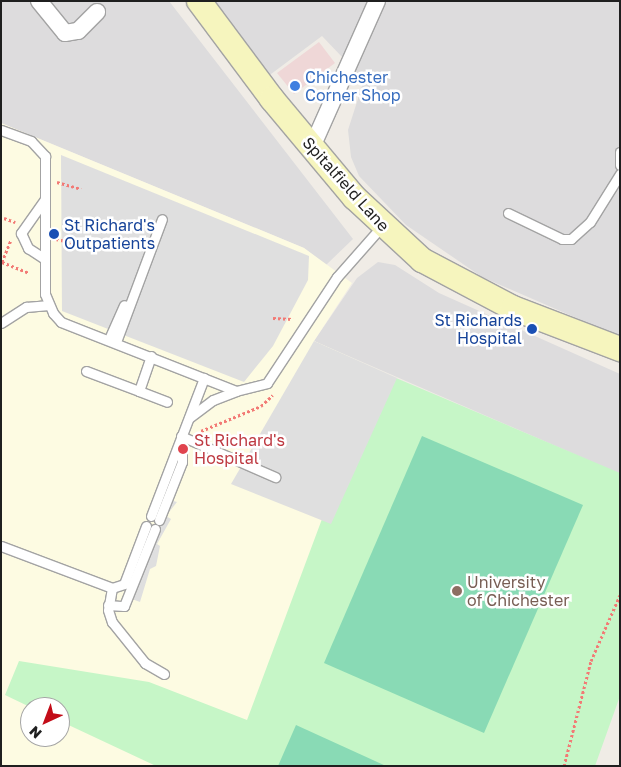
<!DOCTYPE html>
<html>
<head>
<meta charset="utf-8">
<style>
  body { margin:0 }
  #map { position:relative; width:621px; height:767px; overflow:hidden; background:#f0ece6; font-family:"Golos Text",sans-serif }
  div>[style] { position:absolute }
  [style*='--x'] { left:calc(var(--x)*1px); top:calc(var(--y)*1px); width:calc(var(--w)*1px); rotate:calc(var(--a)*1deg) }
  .residential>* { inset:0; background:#dddcdd }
  .commercial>* { inset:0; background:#efd7d7 }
  .education>* { inset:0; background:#fdfbe2 }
  .park>* { inset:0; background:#c6f6c7 }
  .pitch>* { inset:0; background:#89dab5 }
  .parking>* { inset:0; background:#dfdfdf }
  .path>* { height:3px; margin-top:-1.5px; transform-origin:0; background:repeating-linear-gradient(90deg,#f27a75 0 2.5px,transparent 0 5px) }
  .roads { filter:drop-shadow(1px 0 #a3a3a3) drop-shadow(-1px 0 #a3a3a3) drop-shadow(0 1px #a3a3a3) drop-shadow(0 -1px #a3a3a3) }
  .lane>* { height:9px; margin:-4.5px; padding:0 4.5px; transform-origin:4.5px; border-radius:4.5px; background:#fff }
  .street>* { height:16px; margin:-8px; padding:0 8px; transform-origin:8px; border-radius:8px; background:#fff }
  .secondary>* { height:24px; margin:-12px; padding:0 12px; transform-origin:12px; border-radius:12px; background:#f6f5be }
  .dots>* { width:14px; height:14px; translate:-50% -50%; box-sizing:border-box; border:2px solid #fff; border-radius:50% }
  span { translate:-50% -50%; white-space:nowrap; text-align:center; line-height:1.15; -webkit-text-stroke:5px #fff; paint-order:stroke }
  .shop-label { font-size:16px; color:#366cbe }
  .left { translate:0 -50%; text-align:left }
  .street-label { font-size:16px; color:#1f1f1f }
  .transit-label { font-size:16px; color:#164399 }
  .right { translate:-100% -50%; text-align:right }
  .health-label { font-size:16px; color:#be3a42 }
  .education-label { font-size:16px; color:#785e54 }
  .frame { position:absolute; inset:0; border:2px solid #1f1f1f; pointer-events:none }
  .north { position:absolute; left:20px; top:697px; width:50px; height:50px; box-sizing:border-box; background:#fff; border:1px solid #a5a5a5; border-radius:50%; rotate:223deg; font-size:14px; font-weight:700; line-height:20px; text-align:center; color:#1f1f1f }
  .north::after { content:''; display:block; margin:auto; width:18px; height:22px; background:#c30c18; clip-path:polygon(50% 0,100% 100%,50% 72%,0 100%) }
</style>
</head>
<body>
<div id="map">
  <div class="residential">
    <i style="clip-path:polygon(1px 1px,169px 1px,353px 239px,326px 265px,304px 248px,1px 123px)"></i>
    <i style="clip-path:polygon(211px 1px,620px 1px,620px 337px,482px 277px,406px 225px,359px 176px,351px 157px,348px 130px,364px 80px,322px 36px,267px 77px)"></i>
    <i style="clip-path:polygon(378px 262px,395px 265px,439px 293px,620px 374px,620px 474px,314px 341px,357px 278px)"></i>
  </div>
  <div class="commercial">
    <i style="clip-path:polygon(319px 42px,335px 63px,294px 94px,277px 73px)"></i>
  </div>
  <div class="education">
    <i style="clip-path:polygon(evenodd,1px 123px,304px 248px,352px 283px,314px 341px,396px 378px,595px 766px,1px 766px,1px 123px,30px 707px,60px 707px,60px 737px,30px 737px,30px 707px)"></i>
  </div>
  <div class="park">
    <i style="clip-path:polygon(396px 378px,620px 473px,620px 696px,595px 766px,156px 766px,60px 721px,60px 707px,30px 707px,5px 695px,19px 661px,149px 682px,247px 720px,322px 519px,331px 522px)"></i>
  </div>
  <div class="pitch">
    <i style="clip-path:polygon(422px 436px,583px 505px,484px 733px,324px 663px)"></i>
    <i style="clip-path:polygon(296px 725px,386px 766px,278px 766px)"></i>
  </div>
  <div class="parking">
    <i style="clip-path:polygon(61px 155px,309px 256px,308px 280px,273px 346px,244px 382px,62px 311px)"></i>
    <i style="clip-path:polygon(314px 341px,397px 378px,331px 524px,231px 484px)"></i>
    <i style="clip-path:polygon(170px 500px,177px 502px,166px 516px,171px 519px,157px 544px,160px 546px,156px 566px,150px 569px,140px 602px,132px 599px)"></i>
  </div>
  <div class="path">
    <i style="--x:57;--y:182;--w:25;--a:16"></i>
    <i style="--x:4;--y:218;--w:12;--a:20"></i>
    <i style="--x:56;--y:239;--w:19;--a:12"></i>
    <i style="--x:2;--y:262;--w:24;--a:-68"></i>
    <i style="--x:2;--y:262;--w:29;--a:22"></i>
    <i style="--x:273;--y:318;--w:20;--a:3"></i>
    <i style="--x:201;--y:431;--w:65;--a:-22.6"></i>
    <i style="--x:261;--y:406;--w:16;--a:-43"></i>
    <i style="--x:564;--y:766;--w:108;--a:-75.6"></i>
    <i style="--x:591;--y:661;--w:72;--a:-66.3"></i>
  </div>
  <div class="roads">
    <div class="lane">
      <i style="--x:1;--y:130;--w:32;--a:20"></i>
      <i style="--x:31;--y:141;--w:21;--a:47"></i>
      <i style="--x:45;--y:156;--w:138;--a:90"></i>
      <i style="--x:45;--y:294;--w:21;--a:67"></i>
      <i style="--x:53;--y:313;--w:12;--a:48"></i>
      <i style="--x:61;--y:322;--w:188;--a:21.5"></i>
      <i style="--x:236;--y:391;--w:32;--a:-14"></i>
      <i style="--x:267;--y:383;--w:127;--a:-56.6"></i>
      <i style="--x:337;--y:277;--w:68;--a:-48.6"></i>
      <i style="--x:620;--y:152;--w:13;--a:90"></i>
      <i style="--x:45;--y:199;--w:42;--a:125.2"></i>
      <i style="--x:21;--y:233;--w:17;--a:65"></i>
      <i style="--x:28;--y:248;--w:20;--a:33"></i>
      <i style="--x:508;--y:213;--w:60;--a:25.7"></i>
      <i style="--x:562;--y:239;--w:9;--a:0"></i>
      <i style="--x:571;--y:239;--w:25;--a:-42"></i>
      <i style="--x:590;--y:222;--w:57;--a:-58"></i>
      <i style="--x:1;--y:323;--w:30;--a:-33"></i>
      <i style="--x:26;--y:307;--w:23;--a:-5"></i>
      <i style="--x:109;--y:339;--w:37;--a:-66"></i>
      <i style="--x:116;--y:342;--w:131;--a:-69.5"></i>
      <i style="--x:151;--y:356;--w:37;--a:109"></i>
      <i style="--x:139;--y:391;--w:30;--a:21"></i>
      <i style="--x:86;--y:371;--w:57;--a:20.7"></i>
      <i style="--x:189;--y:418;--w:30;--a:-37"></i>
      <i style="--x:213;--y:400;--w:25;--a:-21"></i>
      <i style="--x:181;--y:436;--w:103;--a:23.6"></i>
      <i style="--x:151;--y:516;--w:148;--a:-69"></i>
      <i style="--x:159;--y:520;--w:62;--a:-68.4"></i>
      <i style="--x:182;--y:462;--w:25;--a:-90"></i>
      <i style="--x:1;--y:546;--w:119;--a:20.7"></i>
      <i style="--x:112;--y:588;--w:13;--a:-18"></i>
      <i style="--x:124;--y:584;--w:62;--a:-69.2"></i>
      <i style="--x:112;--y:588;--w:22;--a:100"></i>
      <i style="--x:108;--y:610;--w:13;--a:72"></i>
      <i style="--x:112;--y:622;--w:53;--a:51.2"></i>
      <i style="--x:145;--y:663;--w:22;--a:30"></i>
      <i style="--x:108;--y:605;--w:16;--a:4"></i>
      <i style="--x:124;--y:606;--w:83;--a:-68.1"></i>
    </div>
    <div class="street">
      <i style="--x:39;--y:1;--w:41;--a:50.9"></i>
      <i style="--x:65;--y:33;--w:13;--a:-9"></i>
      <i style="--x:78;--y:31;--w:27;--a:-45"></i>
      <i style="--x:312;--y:147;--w:160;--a:-66"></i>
    </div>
    <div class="secondary">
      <i style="--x:199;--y:1;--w:122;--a:53.3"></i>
      <i style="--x:272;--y:99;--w:128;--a:50.1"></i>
      <i style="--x:354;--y:197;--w:93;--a:42.8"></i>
      <i style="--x:422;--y:260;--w:103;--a:27.8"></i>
      <i style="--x:513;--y:308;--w:115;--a:21"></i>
    </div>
  </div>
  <div class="dots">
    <i style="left:295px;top:86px;background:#3f7fe0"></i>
    <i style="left:54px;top:234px;background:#1a4fb4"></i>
    <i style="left:532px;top:329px;background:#1a4fb4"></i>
    <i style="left:183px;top:449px;background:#e0444e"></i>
    <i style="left:457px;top:591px;background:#8d6e63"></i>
  </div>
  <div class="shop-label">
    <span class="left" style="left:305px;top:86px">Chichester<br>Corner Shop</span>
  </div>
  <div class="street-label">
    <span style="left:346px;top:184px;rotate:48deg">Spitalfield Lane</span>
  </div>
  <div class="transit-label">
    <span class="left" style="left:64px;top:234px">St Richard's<br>Outpatients</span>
    <span class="right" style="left:522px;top:329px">St Richards<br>Hospital</span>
  </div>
  <div class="health-label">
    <span class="left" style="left:194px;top:449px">St Richard's<br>Hospital</span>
  </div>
  <div class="education-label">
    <span class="left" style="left:467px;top:591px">University<br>of Chichester</span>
  </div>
  <div class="frame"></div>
  <div class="north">N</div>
</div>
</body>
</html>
